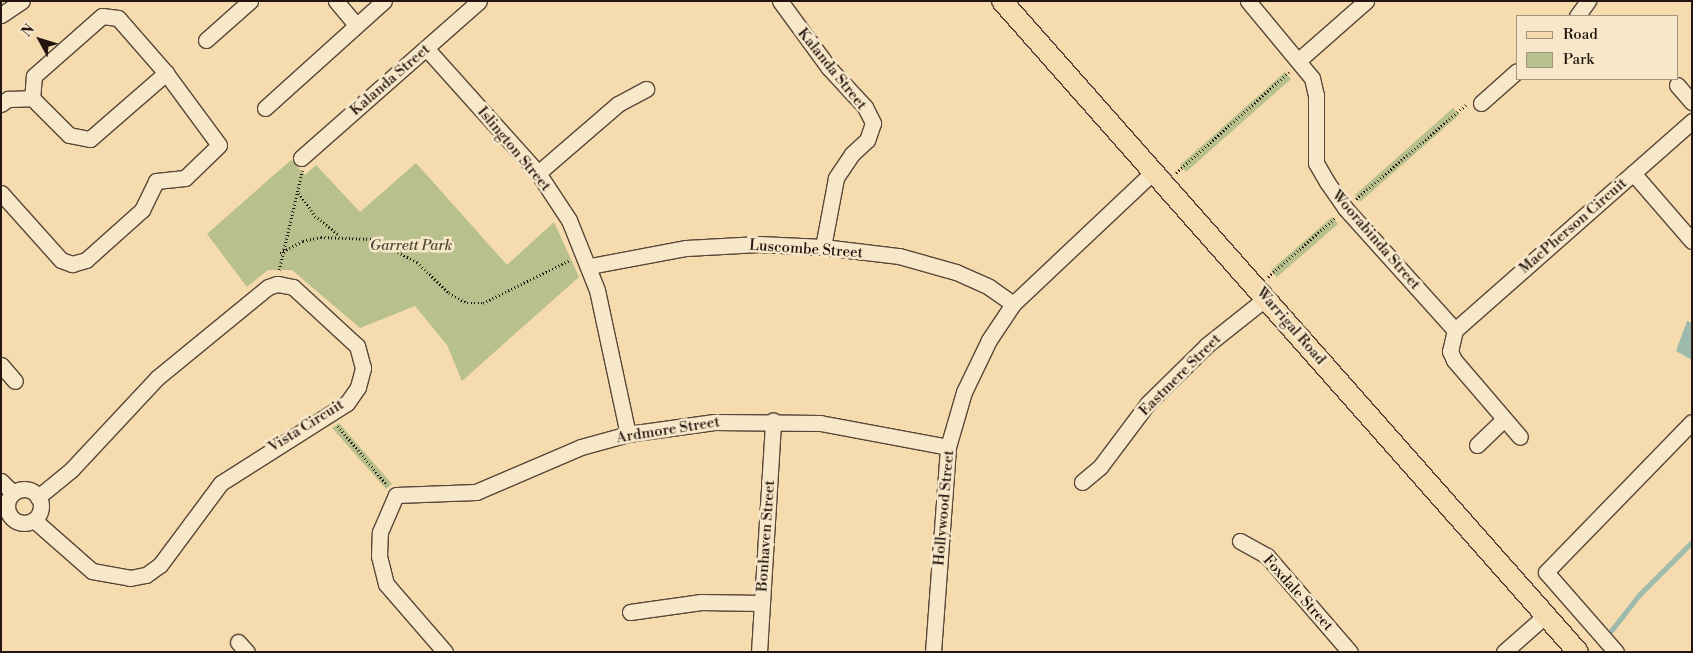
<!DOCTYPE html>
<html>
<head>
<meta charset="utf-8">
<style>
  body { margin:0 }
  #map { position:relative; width:1693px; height:653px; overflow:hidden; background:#f5dbae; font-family:"Libre Bodoni",serif }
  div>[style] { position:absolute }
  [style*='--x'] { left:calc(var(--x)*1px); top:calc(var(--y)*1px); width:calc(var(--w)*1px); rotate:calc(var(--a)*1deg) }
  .green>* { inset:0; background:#b8c18d }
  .water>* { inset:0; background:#9cbbad }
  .stream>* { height:4.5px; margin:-2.25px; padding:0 2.25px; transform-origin:2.25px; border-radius:2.25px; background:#9cbbad }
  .path>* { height:2.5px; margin-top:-1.25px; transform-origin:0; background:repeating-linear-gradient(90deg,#231610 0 1px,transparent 0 3.5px) }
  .roads { filter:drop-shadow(1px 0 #584738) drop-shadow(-1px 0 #584738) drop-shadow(0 1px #584738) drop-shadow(0 -1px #584738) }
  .minor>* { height:15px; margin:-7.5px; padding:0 7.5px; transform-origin:7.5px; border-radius:7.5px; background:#f8e8ca }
  .minor>.ring { margin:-7.5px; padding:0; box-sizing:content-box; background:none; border:15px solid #f8e8ca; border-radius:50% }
  .major>* { height:20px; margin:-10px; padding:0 10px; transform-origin:10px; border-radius:10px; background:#f5dbae }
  span { translate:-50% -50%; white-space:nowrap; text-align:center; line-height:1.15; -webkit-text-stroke:5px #f8e8ca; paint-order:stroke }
  .street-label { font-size:15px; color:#231610 }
  .park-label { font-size:15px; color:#504936; font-style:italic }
  .frame { position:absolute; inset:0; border:2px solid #231610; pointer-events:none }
  .legend { position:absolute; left:1516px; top:15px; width:162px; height:65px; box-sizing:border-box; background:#f8e8ca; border:1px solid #a39480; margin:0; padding:6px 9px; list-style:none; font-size:15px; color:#231610 }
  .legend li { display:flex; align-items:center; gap:10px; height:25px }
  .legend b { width:25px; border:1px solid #a39480 }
  .north { position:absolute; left:15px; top:15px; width:50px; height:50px; -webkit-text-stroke:4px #f8e8ca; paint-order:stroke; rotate:309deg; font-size:14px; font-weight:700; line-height:20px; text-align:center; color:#231610 }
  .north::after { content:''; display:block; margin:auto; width:18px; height:22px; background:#231610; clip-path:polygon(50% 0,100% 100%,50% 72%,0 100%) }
</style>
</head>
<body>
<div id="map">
  <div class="green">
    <i style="clip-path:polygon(1285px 72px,1291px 79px,1186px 172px,1180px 165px)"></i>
    <i style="clip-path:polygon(1453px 108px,1459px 115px,1360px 202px,1355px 195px)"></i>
    <i style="clip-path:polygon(291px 160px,305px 175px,316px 165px,360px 212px,416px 163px,507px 265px,554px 222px,579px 277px,462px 381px,447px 345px,415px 306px,360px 328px,292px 270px,268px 270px,247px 287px,207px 234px)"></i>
    <i style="clip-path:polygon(1332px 217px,1338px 224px,1277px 277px,1271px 270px)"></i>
    <i style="clip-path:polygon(339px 423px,392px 484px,386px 489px,332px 428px)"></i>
  </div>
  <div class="water">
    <i style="clip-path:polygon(1687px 321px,1692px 323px,1692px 360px,1676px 351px)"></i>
  </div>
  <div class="stream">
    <i style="--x:1611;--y:631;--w:46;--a:-52.1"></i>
    <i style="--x:1639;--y:595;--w:75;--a:-45"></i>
  </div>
  <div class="path">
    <i style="--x:1176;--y:173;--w:152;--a:-41.8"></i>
    <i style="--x:299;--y:193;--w:28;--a:55"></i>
    <i style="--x:315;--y:216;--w:29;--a:38"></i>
    <i style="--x:1356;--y:199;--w:146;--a:-40.6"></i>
    <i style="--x:280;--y:253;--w:26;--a:-28"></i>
    <i style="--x:303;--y:241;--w:18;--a:-13"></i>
    <i style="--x:321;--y:237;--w:52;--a:2.2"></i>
    <i style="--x:373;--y:239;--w:50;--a:27.6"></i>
    <i style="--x:417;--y:262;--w:45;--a:44.1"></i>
    <i style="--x:449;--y:293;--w:21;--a:29"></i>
    <i style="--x:467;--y:303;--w:16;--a:0"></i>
    <i style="--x:483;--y:303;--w:97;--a:-26.3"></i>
    <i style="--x:279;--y:270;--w:102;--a:-76.9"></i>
    <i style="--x:1268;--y:277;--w:89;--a:-41.4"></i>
    <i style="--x:338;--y:426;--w:77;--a:50.3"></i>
  </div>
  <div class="roads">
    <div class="minor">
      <i style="--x:336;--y:1;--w:31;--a:50"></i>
      <i style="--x:780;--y:1;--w:83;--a:53.8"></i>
      <i style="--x:829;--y:68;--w:53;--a:47.3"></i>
      <i style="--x:865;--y:107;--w:18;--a:63"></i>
      <i style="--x:873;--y:123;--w:18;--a:109"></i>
      <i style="--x:867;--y:140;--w:21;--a:137"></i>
      <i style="--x:852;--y:154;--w:29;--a:124"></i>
      <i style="--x:836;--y:178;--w:70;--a:100.7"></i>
      <i style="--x:1248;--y:1;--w:100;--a:50.3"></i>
      <i style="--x:1312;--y:78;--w:17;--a:77"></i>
      <i style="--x:1316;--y:95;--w:68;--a:90"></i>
      <i style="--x:1316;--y:163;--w:22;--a:60"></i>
      <i style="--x:1327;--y:182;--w:32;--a:55"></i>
      <i style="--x:1345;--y:208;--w:164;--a:48"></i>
      <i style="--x:1455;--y:330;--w:22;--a:103"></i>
      <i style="--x:1450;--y:351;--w:10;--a:66"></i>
      <i style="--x:1454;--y:360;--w:101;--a:49.4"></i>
      <i style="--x:1;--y:15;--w:25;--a:-34"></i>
      <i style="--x:1577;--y:16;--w:19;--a:-54"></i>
      <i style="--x:206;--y:40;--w:59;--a:-41.6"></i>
      <i style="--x:426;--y:48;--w:168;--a:48.1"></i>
      <i style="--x:538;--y:173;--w:56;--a:56.6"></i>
      <i style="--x:569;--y:220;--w:75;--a:68.2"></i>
      <i style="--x:597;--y:290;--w:147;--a:77.9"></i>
      <i style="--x:1300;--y:59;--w:88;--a:-41.3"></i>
      <i style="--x:1677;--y:85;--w:23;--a:49"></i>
      <i style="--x:1481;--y:103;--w:48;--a:-41.6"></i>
      <i style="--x:1;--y:104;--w:9;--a:-36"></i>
      <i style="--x:8;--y:99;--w:24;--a:-2"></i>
      <i style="--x:32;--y:98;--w:52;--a:45"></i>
      <i style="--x:69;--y:135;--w:21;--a:11"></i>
      <i style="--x:90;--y:139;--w:101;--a:-41"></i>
      <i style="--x:265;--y:108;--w:160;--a:-42"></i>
      <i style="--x:301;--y:158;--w:237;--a:-41.4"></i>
      <i style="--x:538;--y:173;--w:106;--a:-40.8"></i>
      <i style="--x:618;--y:104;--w:32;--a:-28"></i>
      <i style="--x:1633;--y:173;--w:90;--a:49.1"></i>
      <i style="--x:1;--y:193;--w:90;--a:48.2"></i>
      <i style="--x:61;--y:260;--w:12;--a:20"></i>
      <i style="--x:72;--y:264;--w:15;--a:-16"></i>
      <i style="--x:86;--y:260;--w:75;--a:-41.8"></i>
      <i style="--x:142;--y:210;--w:32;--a:-64"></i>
      <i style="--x:156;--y:181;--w:29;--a:-6"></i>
      <i style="--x:185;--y:178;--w:47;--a:-44.1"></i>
      <i style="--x:219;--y:145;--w:89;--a:-126.4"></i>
      <i style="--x:166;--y:73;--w:73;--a:-131.1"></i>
      <i style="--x:118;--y:18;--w:16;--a:-173"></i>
      <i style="--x:102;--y:16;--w:91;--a:138.6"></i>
      <i style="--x:34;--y:76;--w:22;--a:95"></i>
      <i style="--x:590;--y:266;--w:98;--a:-10.6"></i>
      <i style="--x:686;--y:248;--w:73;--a:-3.1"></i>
      <i style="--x:759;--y:244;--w:64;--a:2.7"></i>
      <i style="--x:823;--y:247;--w:77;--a:6.8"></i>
      <i style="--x:899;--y:256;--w:59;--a:15.7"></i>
      <i style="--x:956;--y:272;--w:36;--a:24"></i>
      <i style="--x:989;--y:287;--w:29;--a:35"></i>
      <i style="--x:1455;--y:330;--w:316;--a:-41.4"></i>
      <i style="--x:1;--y:365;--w:21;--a:49"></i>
      <i style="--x:1477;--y:445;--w:37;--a:-44"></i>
      <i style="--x:1;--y:481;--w:17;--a:45"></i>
      <i style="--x:1082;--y:482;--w:23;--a:-40"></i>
      <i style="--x:1100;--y:467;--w:80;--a:-53.1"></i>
      <i style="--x:1148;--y:403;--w:83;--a:-44.5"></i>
      <i style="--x:1207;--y:345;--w:75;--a:-38.5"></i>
      <i class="ring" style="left:7px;top:489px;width:19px;height:19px"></i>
      <i style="--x:34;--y:520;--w:77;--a:41.3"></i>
      <i style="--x:92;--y:571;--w:39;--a:10"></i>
      <i style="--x:130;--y:578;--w:16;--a:-11"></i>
      <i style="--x:146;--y:575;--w:17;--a:-36"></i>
      <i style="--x:160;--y:565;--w:102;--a:-53.4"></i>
      <i style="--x:221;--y:483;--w:149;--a:-32.4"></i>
      <i style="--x:347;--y:403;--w:19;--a:-55"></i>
      <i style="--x:358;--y:387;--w:20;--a:-75"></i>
      <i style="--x:363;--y:368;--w:23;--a:-105"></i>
      <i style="--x:357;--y:346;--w:87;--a:-137.3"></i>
      <i style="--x:293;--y:287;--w:16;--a:-169"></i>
      <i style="--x:277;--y:284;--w:9;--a:162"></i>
      <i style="--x:268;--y:287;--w:144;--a:140.7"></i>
      <i style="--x:157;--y:378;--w:126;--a:133.1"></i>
      <i style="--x:71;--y:470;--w:43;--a:140.7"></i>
      <i style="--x:1240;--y:541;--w:31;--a:29"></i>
      <i style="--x:1267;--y:556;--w:127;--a:49.2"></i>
      <i style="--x:630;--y:612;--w:72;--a:-8"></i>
      <i style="--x:701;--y:602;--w:61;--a:0.9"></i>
      <i style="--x:238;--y:642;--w:13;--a:48"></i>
      <i style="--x:445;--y:652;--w:90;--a:-130.9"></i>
      <i style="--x:386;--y:584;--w:29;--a:-104"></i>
      <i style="--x:379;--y:556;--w:24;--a:-88"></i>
      <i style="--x:380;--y:532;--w:40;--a:-66.6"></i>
      <i style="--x:396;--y:495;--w:80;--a:-2.1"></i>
      <i style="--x:476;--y:492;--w:114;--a:-23.2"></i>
      <i style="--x:581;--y:447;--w:49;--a:-15.5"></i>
      <i style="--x:628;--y:434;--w:87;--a:-7.9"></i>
      <i style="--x:714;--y:422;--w:106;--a:0.5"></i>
      <i style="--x:820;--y:423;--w:130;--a:10.6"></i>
      <i style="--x:759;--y:652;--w:232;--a:-86.5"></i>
      <i style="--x:933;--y:652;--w:206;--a:-85.8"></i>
      <i style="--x:948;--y:447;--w:57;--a:-73.8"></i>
      <i style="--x:964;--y:392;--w:58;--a:-64.3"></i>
      <i style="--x:989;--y:340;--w:43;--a:-56.3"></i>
      <i style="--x:1013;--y:304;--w:194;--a:-43.3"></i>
      <i style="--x:1504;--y:652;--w:56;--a:-41.4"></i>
      <i style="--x:1616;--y:652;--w:106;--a:-131.2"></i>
      <i style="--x:1546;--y:572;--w:209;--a:-45.8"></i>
    </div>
    <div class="major">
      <i style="--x:1002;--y:1;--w:869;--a:48.5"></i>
    </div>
  </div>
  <div class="street-label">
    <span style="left:832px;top:69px;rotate:51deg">Kalanda Street</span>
    <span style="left:390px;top:80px;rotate:-41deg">Kalanda Street</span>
    <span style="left:514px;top:149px;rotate:50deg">Islington Street</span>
    <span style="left:1573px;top:226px;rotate:-41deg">MacPherson Circuit</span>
    <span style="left:1376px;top:240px;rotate:49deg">Woorabinda Street</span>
    <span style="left:806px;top:249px;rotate:4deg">Luscombe Street</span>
    <span style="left:1291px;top:326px;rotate:49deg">Warrigal Road</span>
    <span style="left:1180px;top:375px;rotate:-45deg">Eastmere Street</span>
    <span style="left:306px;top:426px;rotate:-32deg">Vista Circuit</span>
    <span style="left:668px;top:430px;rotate:-9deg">Ardmore Street</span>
    <span style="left:944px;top:508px;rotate:-85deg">Hollywood Street</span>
    <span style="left:766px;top:536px;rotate:-86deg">Bonhaven Street</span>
    <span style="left:1298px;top:593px;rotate:48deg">Foxdale Street</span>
  </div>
  <div class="park-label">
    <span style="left:411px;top:246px">Garrett Park</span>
  </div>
  <div class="frame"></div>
  <ul class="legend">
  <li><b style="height:6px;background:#f5dbae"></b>Road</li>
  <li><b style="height:14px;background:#b8c18d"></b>Park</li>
  </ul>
  <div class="north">N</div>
</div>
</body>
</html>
